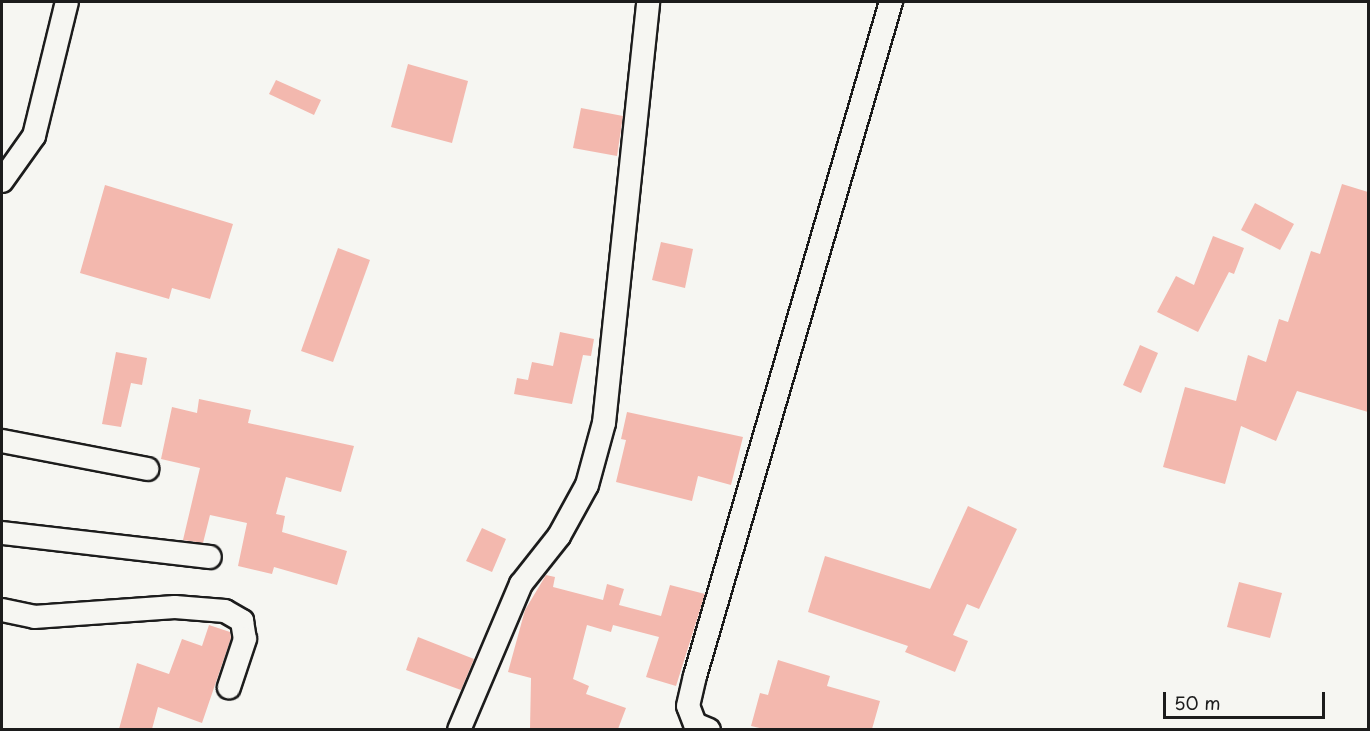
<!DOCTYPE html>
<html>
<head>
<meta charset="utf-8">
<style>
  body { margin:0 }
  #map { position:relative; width:1370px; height:731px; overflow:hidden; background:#f6f6f2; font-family:"Playpen Sans",sans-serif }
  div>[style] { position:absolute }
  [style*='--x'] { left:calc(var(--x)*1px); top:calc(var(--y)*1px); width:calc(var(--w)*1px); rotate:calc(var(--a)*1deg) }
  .building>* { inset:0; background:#f3b8ae }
  .roads { filter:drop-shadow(2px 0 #1c1c1c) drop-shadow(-2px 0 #1c1c1c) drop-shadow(0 2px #1c1c1c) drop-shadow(0 -2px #1c1c1c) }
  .minor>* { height:22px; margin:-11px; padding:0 11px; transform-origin:11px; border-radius:11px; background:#f6f6f2 }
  span { translate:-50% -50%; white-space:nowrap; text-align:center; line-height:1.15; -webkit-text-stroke:5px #f6f6f2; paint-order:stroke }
  .frame { position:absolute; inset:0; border:3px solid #1c1c1c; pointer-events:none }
  .scale { position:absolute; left:1163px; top:692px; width:162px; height:27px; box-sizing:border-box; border:3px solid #1c1c1c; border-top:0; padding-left:8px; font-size:18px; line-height:21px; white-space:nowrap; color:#1c1c1c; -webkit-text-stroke:4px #f6f6f2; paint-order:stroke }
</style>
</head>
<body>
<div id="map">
  <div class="building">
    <i style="clip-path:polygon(408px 64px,468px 81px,452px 143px,391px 127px)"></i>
    <i style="clip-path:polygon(276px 80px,321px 100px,314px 115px,269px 94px)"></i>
    <i style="clip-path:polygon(581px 108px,623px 116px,617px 156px,573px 148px)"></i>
    <i style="clip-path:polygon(1342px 184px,1368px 192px,1368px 412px,1297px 391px,1276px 441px,1241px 426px,1225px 484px,1163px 467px,1185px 387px,1236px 401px,1248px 355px,1266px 362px,1279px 319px,1288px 322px,1311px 251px,1320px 254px)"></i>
    <i style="clip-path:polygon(105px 185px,233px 224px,210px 299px,172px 288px,169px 299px,80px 273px)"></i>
    <i style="clip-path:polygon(1255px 203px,1294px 224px,1280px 250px,1241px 230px)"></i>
    <i style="clip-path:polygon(1213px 236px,1244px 248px,1234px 274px,1229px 272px,1198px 332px,1157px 312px,1176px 276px,1194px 285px)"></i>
    <i style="clip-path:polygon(661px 242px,693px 249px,685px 288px,652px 280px)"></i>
    <i style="clip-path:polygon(338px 248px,370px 260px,333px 362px,301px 351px)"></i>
    <i style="clip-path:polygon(560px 332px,594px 339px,591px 356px,583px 355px,572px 404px,514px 394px,517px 378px,528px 380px,532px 362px,553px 366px)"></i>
    <i style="clip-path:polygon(1140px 345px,1158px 353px,1141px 393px,1123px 385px)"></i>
    <i style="clip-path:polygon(116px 352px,147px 358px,142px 385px,131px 383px,121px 427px,102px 424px)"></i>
    <i style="clip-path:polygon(199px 399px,251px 410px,248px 423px,354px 446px,341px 492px,286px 477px,276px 514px,285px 516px,282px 532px,347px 551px,337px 585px,274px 567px,272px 574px,238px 566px,247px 523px,210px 515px,203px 543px,183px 540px,200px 468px,161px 459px,172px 407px,197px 413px)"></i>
    <i style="clip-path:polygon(627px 412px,743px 437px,731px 485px,698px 476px,692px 501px,616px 482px,626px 440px,621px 439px)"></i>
    <i style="clip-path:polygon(968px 506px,1017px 529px,979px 609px,967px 604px,953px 635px,968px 641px,955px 672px,905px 652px,908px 646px,808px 612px,825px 556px,930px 589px)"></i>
    <i style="clip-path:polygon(482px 528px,506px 539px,492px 572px,466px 561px)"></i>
    <i style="clip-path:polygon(546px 575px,555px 577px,553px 587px,603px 600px,607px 584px,624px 589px,619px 605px,661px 616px,670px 585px,705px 594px,676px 686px,646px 677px,659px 637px,613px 625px,611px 632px,587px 625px,573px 679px,589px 686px,586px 694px,626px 708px,618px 729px,530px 729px,531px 678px,508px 672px,525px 610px)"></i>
    <i style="clip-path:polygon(1239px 582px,1282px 593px,1270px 638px,1227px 627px)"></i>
    <i style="clip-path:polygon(209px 625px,230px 632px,231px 638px,202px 723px,158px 707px,152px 729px,119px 729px,137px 663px,169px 674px,182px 639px,202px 646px)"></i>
    <i style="clip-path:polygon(418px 637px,474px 659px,461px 690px,406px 670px)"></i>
    <i style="clip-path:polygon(778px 660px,830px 676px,827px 686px,880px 701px,872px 729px,764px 729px,751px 726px,760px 693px,768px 695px)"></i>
  </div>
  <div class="roads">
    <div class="minor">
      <i style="--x:2;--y:181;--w:55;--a:-54.6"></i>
      <i style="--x:34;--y:136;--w:138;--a:-76.2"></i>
      <i style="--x:2;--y:441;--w:148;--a:10.9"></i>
      <i style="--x:2;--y:533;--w:209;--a:6.6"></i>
      <i style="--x:2;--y:610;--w:33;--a:12"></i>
      <i style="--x:34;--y:617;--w:141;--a:-4.1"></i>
      <i style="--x:175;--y:607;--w:50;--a:4.6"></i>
      <i style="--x:225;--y:611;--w:20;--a:30"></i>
      <i style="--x:242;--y:621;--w:18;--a:81"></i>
      <i style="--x:245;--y:639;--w:51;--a:108.4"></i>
      <i style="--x:459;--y:730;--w:159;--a:-67"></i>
      <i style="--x:521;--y:584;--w:61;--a:-51.6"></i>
      <i style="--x:559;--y:536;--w:58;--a:-61.2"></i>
      <i style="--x:587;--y:485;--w:64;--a:-74.7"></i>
      <i style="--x:604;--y:423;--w:423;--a:-84"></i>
      <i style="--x:709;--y:730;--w:15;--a:-157"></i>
      <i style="--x:695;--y:724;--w:19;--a:-111"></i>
      <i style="--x:688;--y:706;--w:31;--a:-77"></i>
      <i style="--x:695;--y:676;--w:702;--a:-73.79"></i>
    </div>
  </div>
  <div class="frame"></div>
  <div class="scale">50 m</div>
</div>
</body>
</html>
